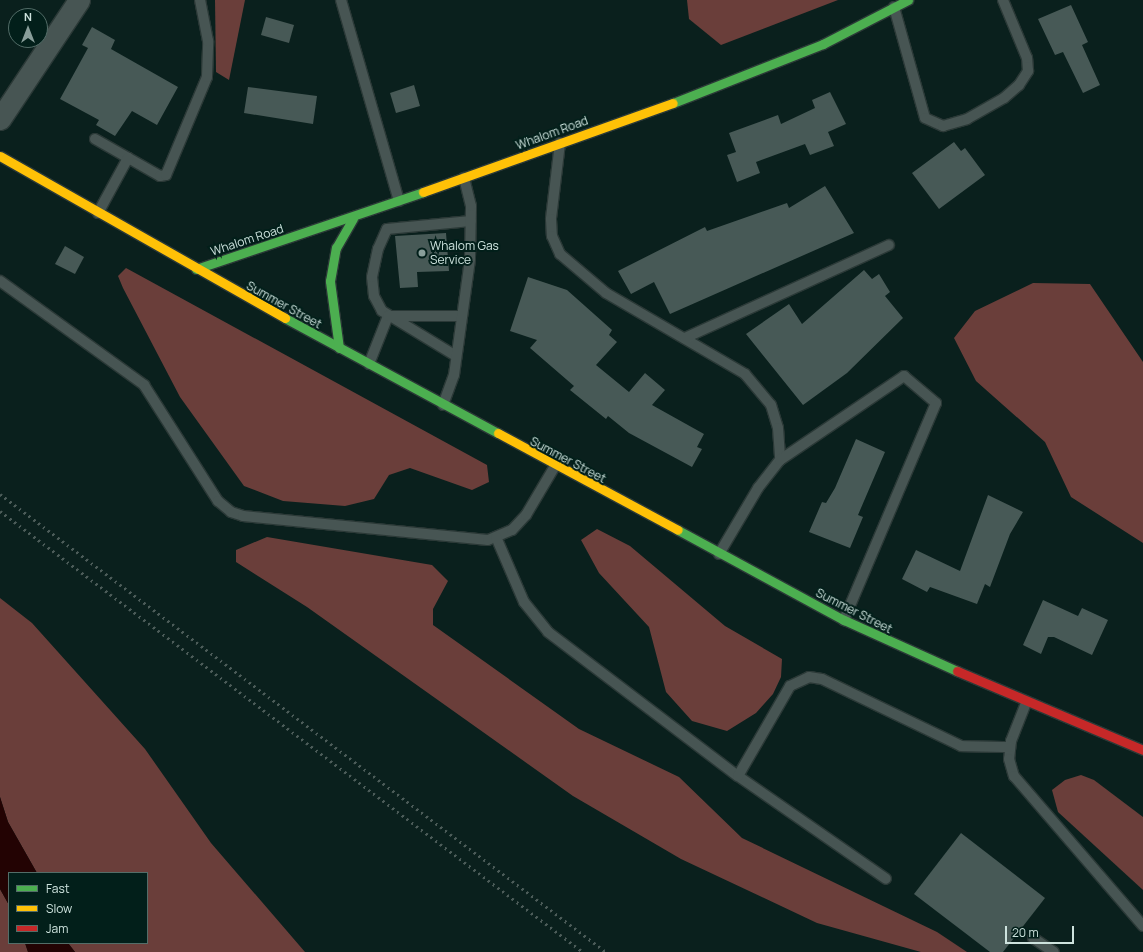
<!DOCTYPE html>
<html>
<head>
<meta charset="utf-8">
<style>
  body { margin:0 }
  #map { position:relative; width:1143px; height:952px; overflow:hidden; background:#0a201d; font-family:Manrope,sans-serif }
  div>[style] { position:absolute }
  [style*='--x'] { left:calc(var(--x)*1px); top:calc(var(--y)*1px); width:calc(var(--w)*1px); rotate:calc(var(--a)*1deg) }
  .forest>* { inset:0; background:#6a3e3a }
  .water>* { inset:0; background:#230303 }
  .building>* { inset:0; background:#475956 }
  .roads { filter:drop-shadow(1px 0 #2b3937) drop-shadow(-1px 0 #2b3937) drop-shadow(0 1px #2b3937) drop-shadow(0 -1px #2b3937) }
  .lane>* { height:10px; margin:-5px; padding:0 5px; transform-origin:5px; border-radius:5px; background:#475553 }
  .street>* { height:21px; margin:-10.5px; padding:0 10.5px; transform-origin:10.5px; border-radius:10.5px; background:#475553 }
  .fast>* { height:9px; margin:-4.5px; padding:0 4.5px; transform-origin:4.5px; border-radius:4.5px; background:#4caf50 }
  .slow>* { height:9px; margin:-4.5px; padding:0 4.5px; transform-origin:4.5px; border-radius:4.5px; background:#ffc107 }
  .jam>* { height:9px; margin:-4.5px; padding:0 4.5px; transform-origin:4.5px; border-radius:4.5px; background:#c62828 }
  .rail>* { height:3px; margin-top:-1.5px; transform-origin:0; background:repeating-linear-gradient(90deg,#4c5c59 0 2px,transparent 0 6px) }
  .dots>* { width:11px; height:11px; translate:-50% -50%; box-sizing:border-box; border:2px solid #021f1a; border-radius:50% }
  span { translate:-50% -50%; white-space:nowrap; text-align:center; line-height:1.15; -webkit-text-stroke:4px #021f1a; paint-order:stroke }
  .street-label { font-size:12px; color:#cde2dd }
  .poi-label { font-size:12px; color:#cde2dd }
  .left { translate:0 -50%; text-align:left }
  .legend { position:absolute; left:8px; top:872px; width:140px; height:72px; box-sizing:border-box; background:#021f1a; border:1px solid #536d68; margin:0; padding:5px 7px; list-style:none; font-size:12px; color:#cde2dd }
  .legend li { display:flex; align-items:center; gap:8px; height:20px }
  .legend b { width:20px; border:1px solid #536d68 }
  .north { position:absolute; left:8px; top:8px; width:40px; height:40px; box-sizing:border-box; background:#021f1a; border:1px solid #536d68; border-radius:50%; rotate:0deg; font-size:11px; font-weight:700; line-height:16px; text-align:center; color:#cde2dd }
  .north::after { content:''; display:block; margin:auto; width:14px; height:18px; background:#899e9a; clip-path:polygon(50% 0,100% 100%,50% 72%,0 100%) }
  .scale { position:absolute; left:1005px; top:926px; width:69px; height:18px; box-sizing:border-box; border:2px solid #cde2dd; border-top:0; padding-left:5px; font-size:12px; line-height:14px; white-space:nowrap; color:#cde2dd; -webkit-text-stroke:3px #021f1a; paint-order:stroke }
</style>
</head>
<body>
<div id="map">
  <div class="forest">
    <i style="clip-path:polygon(215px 0,245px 0,229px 80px,216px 72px)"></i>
    <i style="clip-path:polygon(687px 0,838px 0,721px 45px,689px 19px)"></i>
    <i style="clip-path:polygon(126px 268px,487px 465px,489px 482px,472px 490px,410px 468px,389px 475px,374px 499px,345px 506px,283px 501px,244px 486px,180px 397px,123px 288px,118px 276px)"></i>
    <i style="clip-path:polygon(1033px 283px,1090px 284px,1143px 362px,1143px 543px,1071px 497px,1045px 442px,976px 381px,954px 338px,975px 311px)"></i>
    <i style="clip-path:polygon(597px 529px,630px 546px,725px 626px,782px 659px,781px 677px,773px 694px,756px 713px,727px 731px,692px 721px,666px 692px,649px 627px,599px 573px,581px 540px)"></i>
    <i style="clip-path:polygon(267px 537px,432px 565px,448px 581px,433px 609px,433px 625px,579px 729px,679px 777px,742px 838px,937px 932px,967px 952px,921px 952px,817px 923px,681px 859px,573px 796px,307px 607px,236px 562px,236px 550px)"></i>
    <i style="clip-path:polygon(0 598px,32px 623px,145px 749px,211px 843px,305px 952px,75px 952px,68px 943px,147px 943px,147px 873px,37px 873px,8px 822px,0 797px)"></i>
    <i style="clip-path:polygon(1081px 775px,1094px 780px,1143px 817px,1143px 890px,1058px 812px,1052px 790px,1065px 780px)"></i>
    <i style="clip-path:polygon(0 889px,9px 905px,9px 943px,25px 943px,28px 952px,0 952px)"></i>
  </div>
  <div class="water">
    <i style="clip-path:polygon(0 797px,8px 822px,37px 873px,9px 873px,9px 905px,0 889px)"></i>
    <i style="clip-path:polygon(25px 943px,68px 943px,75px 952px,28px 952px)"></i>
  </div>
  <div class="building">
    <i style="clip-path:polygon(1071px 5px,1088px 42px,1082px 45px,1100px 85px,1083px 93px,1063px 52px,1055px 55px,1038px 19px)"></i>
    <i style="clip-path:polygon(266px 17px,294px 25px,289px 43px,261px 35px)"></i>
    <i style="clip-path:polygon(92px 27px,115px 40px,111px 49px,178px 87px,157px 125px,132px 111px,115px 136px,96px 125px,99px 120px,60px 99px,88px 48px,82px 45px)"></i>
    <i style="clip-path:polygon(414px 85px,420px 106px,396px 113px,390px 93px)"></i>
    <i style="clip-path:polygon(248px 87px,317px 96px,313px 124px,244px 113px)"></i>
    <i style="clip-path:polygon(830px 92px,846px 124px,828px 132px,834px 146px,810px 155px,805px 144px,756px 162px,760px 173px,737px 182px,727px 155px,736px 152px,729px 133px,778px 115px,781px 124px,815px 108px,812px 100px)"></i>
    <i style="clip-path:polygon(954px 142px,961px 151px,965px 148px,985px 175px,939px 209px,912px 173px)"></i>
    <i style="clip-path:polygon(825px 186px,854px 233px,670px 314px,654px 282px,631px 294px,618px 271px,705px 227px,707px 231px,787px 203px,789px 208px)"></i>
    <i style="clip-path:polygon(446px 233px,449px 271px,417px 272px,418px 287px,400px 288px,395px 236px)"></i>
    <i style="clip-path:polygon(65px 246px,84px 257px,75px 274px,55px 264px)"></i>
    <i style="clip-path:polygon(864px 270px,872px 279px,879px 274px,890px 292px,885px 296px,903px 318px,847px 373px,803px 405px,746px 334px,789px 304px,802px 324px)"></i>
    <i style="clip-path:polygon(528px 277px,567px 290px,612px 330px,609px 335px,617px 342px,596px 365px,629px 392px,645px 373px,665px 390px,652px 405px,704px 434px,697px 447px,702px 449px,692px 467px,629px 433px,608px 416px,606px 419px,570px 390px,574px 386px,530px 348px,537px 340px,510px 331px)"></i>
    <i style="clip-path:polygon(856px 439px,885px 452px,858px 515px,863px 517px,850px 548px,809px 532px,822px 502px,826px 503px,835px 488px)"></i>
    <i style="clip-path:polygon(988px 495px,1023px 512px,1010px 534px,990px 587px,985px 584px,977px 604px,930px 587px,927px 592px,902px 579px,916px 550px,960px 571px)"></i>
    <i style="clip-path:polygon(1043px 600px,1078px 616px,1082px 608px,1108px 620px,1092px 655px,1054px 637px,1048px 637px,1041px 654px,1023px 645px)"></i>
    <i style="clip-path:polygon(961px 833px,1045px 898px,1003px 952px,990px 952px,914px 894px)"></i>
  </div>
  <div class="roads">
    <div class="lane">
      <i style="--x:341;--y:0;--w:209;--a:73.9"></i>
      <i style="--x:894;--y:7;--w:115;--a:74.4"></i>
      <i style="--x:925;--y:118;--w:20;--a:24"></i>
      <i style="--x:943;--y:126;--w:25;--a:-16"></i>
      <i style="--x:967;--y:119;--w:43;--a:-29.6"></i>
      <i style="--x:1004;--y:98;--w:20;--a:-41"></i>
      <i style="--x:1019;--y:85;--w:17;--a:-57"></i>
      <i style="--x:1028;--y:71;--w:13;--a:-94"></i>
      <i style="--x:1027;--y:58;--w:63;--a:-112.5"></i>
      <i style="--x:95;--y:139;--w:75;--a:29.6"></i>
      <i style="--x:160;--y:176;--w:6;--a:-9"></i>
      <i style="--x:166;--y:175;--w:106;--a:-67.3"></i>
      <i style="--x:207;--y:77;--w:36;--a:-88"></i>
      <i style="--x:208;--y:41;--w:42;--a:-101"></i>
      <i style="--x:560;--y:143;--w:77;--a:96.8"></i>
      <i style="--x:551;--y:219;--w:17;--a:87"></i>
      <i style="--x:552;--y:236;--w:20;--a:66"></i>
      <i style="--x:560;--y:254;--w:60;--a:40.3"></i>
      <i style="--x:606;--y:293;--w:161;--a:30.2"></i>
      <i style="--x:745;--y:374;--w:40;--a:50"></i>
      <i style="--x:771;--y:405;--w:24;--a:73"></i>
      <i style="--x:778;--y:428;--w:32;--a:86"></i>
      <i style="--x:98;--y:213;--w:63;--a:-61.4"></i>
      <i style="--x:0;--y:281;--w:178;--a:35.8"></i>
      <i style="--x:144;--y:385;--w:138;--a:57.5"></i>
      <i style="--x:218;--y:501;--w:17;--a:40"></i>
      <i style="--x:231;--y:512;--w:13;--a:18"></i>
      <i style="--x:243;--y:516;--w:246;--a:5.6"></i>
      <i style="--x:488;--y:540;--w:26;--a:-23"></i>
      <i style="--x:512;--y:530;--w:21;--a:-47"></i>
      <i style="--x:526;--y:515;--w:57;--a:-59.4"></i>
      <i style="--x:685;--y:338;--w:224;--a:-24.5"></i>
      <i style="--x:456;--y:356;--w:87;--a:-148.7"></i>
      <i style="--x:382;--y:311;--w:17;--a:-118"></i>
      <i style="--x:374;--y:296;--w:19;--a:-96"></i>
      <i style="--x:372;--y:277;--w:29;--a:-78"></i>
      <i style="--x:378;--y:249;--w:22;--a:-66"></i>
      <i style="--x:387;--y:229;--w:84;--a:-5.4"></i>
      <i style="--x:369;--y:364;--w:52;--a:-68.4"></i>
      <i style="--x:388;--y:316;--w:74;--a:0"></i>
      <i style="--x:443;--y:405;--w:32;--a:-70"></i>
      <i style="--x:454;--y:375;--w:117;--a:-82.1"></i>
      <i style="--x:470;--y:259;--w:53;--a:-88.9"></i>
      <i style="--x:471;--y:206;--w:29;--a:-104"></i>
      <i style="--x:496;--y:537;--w:71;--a:66.7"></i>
      <i style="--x:524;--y:602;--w:38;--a:51"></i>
      <i style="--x:548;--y:632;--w:238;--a:37.2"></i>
      <i style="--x:738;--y:776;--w:180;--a:34.8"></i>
      <i style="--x:719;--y:554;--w:77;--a:-59.4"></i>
      <i style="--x:758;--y:488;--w:36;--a:-52"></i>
      <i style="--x:780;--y:460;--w:150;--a:-34.1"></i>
      <i style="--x:904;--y:376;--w:42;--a:40.2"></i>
      <i style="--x:936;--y:403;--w:236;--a:113"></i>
      <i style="--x:1026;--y:703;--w:41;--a:111.5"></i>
      <i style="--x:1011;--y:741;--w:18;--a:96"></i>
      <i style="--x:1009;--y:759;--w:18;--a:74"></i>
      <i style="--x:1014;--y:776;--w:198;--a:49.3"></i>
      <i style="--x:738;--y:776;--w:104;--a:-60"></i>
      <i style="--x:790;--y:686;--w:21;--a:-25"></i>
      <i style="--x:809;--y:677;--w:13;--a:9"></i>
      <i style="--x:822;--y:679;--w:154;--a:25.7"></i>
      <i style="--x:961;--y:746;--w:49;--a:1.2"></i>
      <i style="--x:1033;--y:938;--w:25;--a:34"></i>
    </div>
    <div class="street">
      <i style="--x:0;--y:119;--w:143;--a:-56.4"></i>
    </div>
    <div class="fast">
      <i style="--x:673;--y:103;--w:161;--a:-21.5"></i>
      <i style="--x:823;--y:44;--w:96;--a:-27.4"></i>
      <i style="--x:196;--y:269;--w:240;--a:-18.7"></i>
      <i style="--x:285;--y:318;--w:242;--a:28.4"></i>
      <i style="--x:339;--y:348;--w:68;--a:-97.7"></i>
      <i style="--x:330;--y:281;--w:34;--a:-80"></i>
      <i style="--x:336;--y:248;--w:34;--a:-60"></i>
      <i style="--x:678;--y:530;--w:189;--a:28.5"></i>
      <i style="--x:844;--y:620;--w:124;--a:24.3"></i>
    </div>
    <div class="slow">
      <i style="--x:0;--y:156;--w:328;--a:29.6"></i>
      <i style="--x:423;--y:192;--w:265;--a:-19.6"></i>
      <i style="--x:498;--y:433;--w:204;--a:28.3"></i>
    </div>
    <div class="jam">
      <i style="--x:957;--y:671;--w:202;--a:23"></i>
    </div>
  </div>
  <div class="rail">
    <i style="--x:0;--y:494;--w:760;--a:37.08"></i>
    <i style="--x:0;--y:511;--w:731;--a:37.11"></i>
  </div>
  <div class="dots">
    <i style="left:422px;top:253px;background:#899e9a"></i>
  </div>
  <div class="street-label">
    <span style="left:552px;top:133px;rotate:-20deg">Whalom Road</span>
    <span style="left:247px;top:240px;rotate:-18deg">Whalom Road</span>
    <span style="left:284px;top:305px;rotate:29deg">Summer Street</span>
    <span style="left:568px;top:460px;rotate:28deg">Summer Street</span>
    <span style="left:854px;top:611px;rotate:27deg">Summer Street</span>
  </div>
  <div class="poi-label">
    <span class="left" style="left:430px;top:253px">Whalom Gas<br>Service</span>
  </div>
  <ul class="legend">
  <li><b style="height:5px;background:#4caf50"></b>Fast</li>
  <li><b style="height:5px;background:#ffc107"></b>Slow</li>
  <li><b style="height:5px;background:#c62828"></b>Jam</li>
  </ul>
  <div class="north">N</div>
  <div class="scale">20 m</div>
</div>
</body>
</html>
